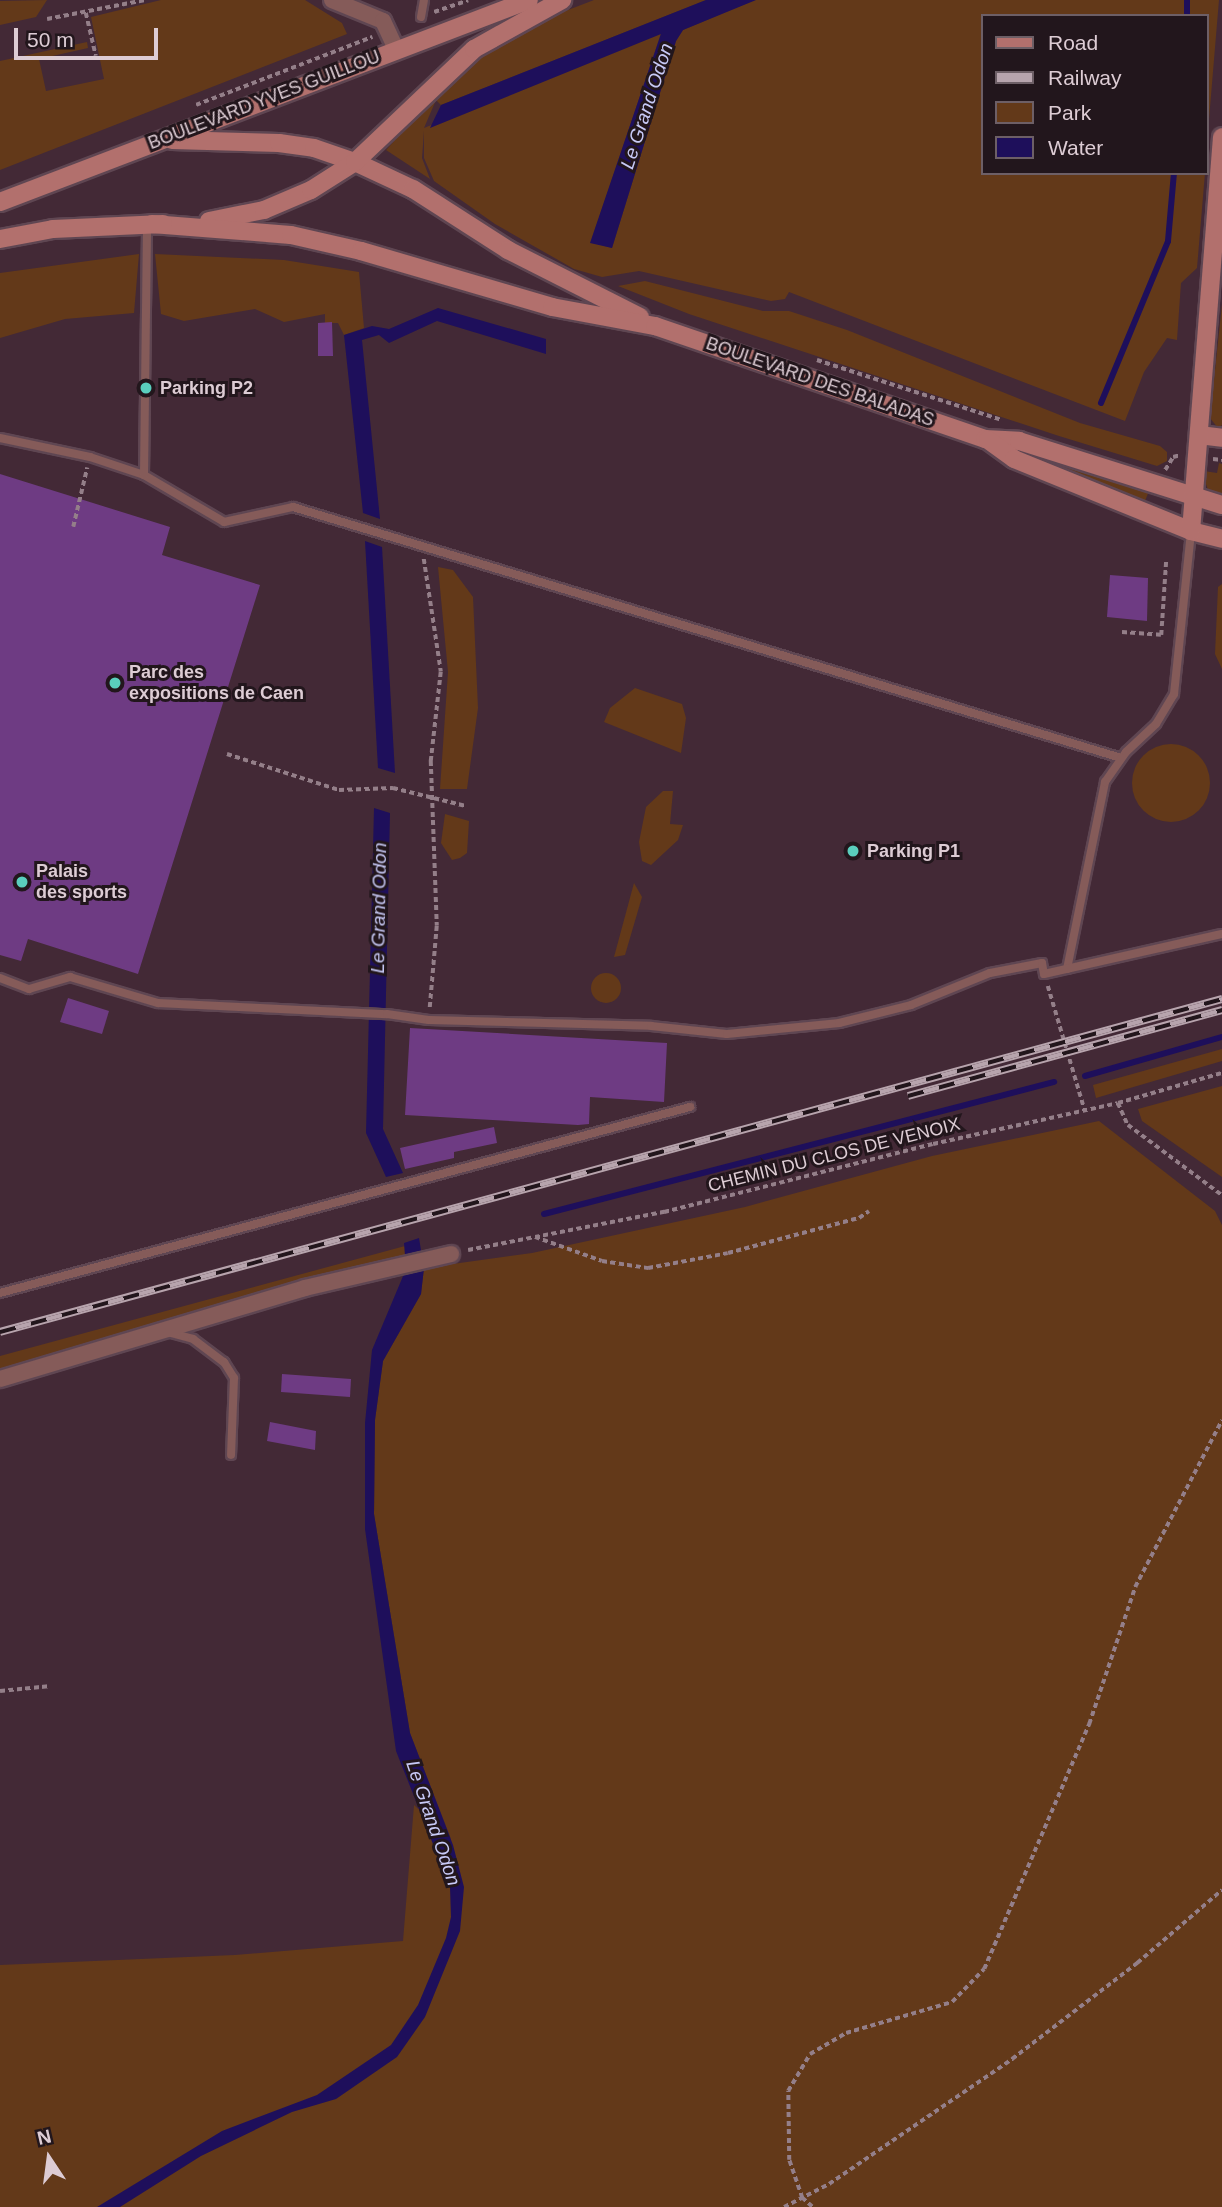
<!DOCTYPE html>
<html>
<head>
<meta charset="utf-8">
<style>
  body { margin:0 }
  #map { position:relative; width:1222px; height:2207px; overflow:hidden; background:#432936; font-family:Arial,sans-serif }
  div>[style] { position:absolute }
  [style*='--x'] { left:calc(var(--x)*1px); top:calc(var(--y)*1px); width:calc(var(--w)*1px); rotate:calc(var(--a)*1deg) }
  .green>* { inset:0; background:#633919 }
  .round { border-radius:50% }
  .water>* { inset:0; background:#1e0f5b }
  .stream>* { height:6px; margin:-3px; padding:0 3px; transform-origin:3px; border-radius:3px; background:#1e0f5b }
  .building>* { inset:0; background:#6e3b83 }
  .path>* { height:3.5px; margin-top:-1.75px; transform-origin:0; background:repeating-linear-gradient(90deg,#947f89 0 5px,transparent 0 8.5px) }
  .roads { filter:drop-shadow(2px 0 #5f4652) drop-shadow(-2px 0 #5f4652) drop-shadow(0 2px #5f4652) drop-shadow(0 -2px #5f4652) }
  .service>* { height:8px; margin:-4px; padding:0 4px; transform-origin:4px; border-radius:4px; background:#855b59 }
  .minor>* { height:16px; margin:-8px; padding:0 8px; transform-origin:8px; border-radius:8px; background:#855b59 }
  .secondary>* { height:18px; margin:-9px; padding:0 9px; transform-origin:9px; border-radius:9px; background:#b2706d }
  .rail>* { height:8px; margin-top:-4px; transform-origin:0; background:repeating-linear-gradient(90deg,#22161c 0 16px,#b7a4ad 0 32px); box-sizing:border-box; border-block:2px solid #b7a4ad }
  .dots>* { width:19px; height:19px; translate:-50% -50%; box-sizing:border-box; border:4px solid #22161c; border-radius:50% }
  span { translate:-50% -50%; white-space:nowrap; text-align:center; line-height:1.15; -webkit-text-stroke:6px #22161c; paint-order:stroke }
  .street-label { font-size:18px; color:#ddccd4 }
  .poi-label { font-size:18px; color:#ddccd4; font-weight:700 }
  .left { translate:0 -50%; text-align:left }
  .water-label { font-size:19px; color:#c7c9f6; font-style:italic }
  .legend { position:absolute; left:981px; top:14px; width:228px; height:161px; box-sizing:border-box; background:#22161c; border:2px solid #6d5f66; margin:0; padding:9px 12px; list-style:none; font-size:21px; color:#ddccd4 }
  .legend li { display:flex; align-items:center; gap:14px; height:35px }
  .legend b { width:35px; border:2px solid #6d5f66 }
  .north { position:absolute; left:14px; top:2123px; width:70px; height:70px; -webkit-text-stroke:5px #22161c; paint-order:stroke; rotate:347deg; font-size:19px; font-weight:700; line-height:28px; text-align:center; color:#ddccd4 }
  .north::after { content:''; display:block; margin:auto; width:24px; height:32px; background:#ddccd4; clip-path:polygon(50% 0,100% 100%,50% 72%,0 100%) }
  .scale { position:absolute; left:14px; top:28px; width:144px; height:32px; box-sizing:border-box; border:4px solid #ddccd4; border-top:0; padding-left:9px; font-size:21px; line-height:24px; white-space:nowrap; color:#ddccd4; -webkit-text-stroke:5px #22161c; paint-order:stroke }
</style>
</head>
<body>
<div id="map">
  <div class="green">
    <i style="clip-path:polygon(47px 0,36px 17px,0 25px,0 1px)"></i>
    <i style="clip-path:polygon(161px 0,305px 0,342px 23px,347px 34px,0 170px,0 61px,87px 42px,88px 48px,39px 59px,46px 91px,104px 79px,91px 17px)"></i>
    <i style="clip-path:polygon(594px 0,706px 0,441px 105px,436px 100px,424px 128px,661px 33px,591px 242px,612px 248px,676px 41px,683px 30px,730px 10px,755px 0,1219px 0,1206px 155px,1206px 16px,982px 16px,982px 173px,1205px 173px,1197px 268px,1181px 283px,1177px 340px,1167px 338px,1144px 372px,1125px 421px,789px 292px,785px 299px,771px 301px,639px 271px,602px 277px,574px 269px,495px 224px,434px 181px,424px 158px,424px 131px,422px 158px,430px 179px,386px 150px,446px 84px,437px 99px,484px 52px,537px 22px)"></i>
    <i style="clip-path:polygon(139px 254px,134px 313px,65px 319px,0 338px,0 273px)"></i>
    <i style="clip-path:polygon(155px 254px,284px 260px,359px 272px,364px 328px,344px 335px,338px 323px,325px 323px,325px 314px,284px 322px,255px 309px,184px 321px,161px 314px)"></i>
    <i style="clip-path:polygon(645px 281px,763px 311px,789px 311px,847px 330px,1080px 423px,1160px 446px,1167px 452px,1167px 461px,1157px 466px,1059px 436px,689px 314px,618px 286px)"></i>
    <i style="clip-path:polygon(1222px 304px,1222px 425px,1218px 428px,1210px 418px)"></i>
    <i style="clip-path:polygon(1064px 463px,1149px 491px,1145px 501px,1062px 467px)"></i>
    <i style="clip-path:polygon(1219px 463px,1222px 464px,1222px 496px,1208px 490px,1205px 481px,1204px 471px,1217px 473px)"></i>
    <i style="clip-path:polygon(438px 567px,453px 570px,473px 597px,478px 708px,467px 789px,440px 789px,448px 672px)"></i>
    <i style="clip-path:polygon(1222px 584px,1222px 669px,1215px 654px,1218px 587px)"></i>
    <i style="clip-path:polygon(635px 688px,682px 704px,686px 718px,681px 753px,604px 722px,610px 708px)"></i>
    <i class="round" style="left:1132px;top:744px;width:78px;height:78px"></i>
    <i style="clip-path:polygon(663px 791px,673px 791px,670px 824px,683px 825px,678px 840px,651px 865px,642px 861px,639px 842px,646px 807px)"></i>
    <i style="clip-path:polygon(445px 814px,469px 821px,467px 853px,460px 858px,452px 860px,441px 843px)"></i>
    <i style="clip-path:polygon(634px 883px,642px 897px,625px 955px,614px 957px)"></i>
    <i class="round" style="left:591px;top:973px;width:30px;height:30px"></i>
    <i style="clip-path:polygon(1222px 1049px,1222px 1061px,1096px 1098px,1093px 1085px)"></i>
    <i style="clip-path:polygon(1222px 1086px,1222px 1177px,1142px 1121px,1138px 1109px)"></i>
    <i style="clip-path:polygon(1099px 1121px,1215px 1211px,1222px 1225px,1222px 2207px,0 2207px,0 1965px,235px 1955px,403px 1941px,414px 1805px,451px 1839px,410px 1733px,374px 1514px,375px 1420px,383px 1361px,421px 1294px,424px 1268px,532px 1253px,745px 1207px,932px 1156px)"></i>
    <i style="clip-path:polygon(405px 1246px,408px 1257px,172px 1319px,0 1373px,0 1356px)"></i>
  </div>
  <div class="water">
    <i style="clip-path:polygon(706px 0,756px 0,683px 30px,676px 41px,612px 248px,590px 243px,661px 34px,430px 128px,441px 105px)"></i>
    <i style="clip-path:polygon(438px 308px,546px 339px,546px 354px,437px 321px,389px 343px,379px 335px,362px 340px,380px 519px,363px 513px,344px 335px,372px 326px,389px 329px)"></i>
    <i style="clip-path:polygon(365px 541px,382px 547px,395px 773px,378px 768px)"></i>
    <i style="clip-path:polygon(374px 808px,390px 813px,383px 1129px,403px 1173px,386px 1177px,366px 1133px)"></i>
    <i style="clip-path:polygon(419px 1238px,424px 1268px,421px 1294px,383px 1361px,375px 1420px,374px 1514px,410px 1733px,453px 1845px,464px 1887px,460px 1931px,425px 2017px,397px 2057px,336px 2099px,292px 2112px,201px 2156px,120px 2207px,97px 2207px,222px 2131px,317px 2095px,391px 2045px,418px 2005px,446px 1938px,451px 1917px,450px 1887px,396px 1751px,365px 1529px,365px 1423px,372px 1350px,406px 1269px,404px 1243px)"></i>
  </div>
  <div class="stream">
    <i style="--x:1187;--y:16;--w:16;--a:-90"></i>
    <i style="--x:1101;--y:403;--w:175;--a:-67.5"></i>
    <i style="--x:1168;--y:241;--w:68;--a:-85"></i>
    <i style="--x:1085;--y:1076;--w:142;--a:-15.9"></i>
    <i style="--x:544;--y:1214;--w:527;--a:-14.51"></i>
  </div>
  <div class="building">
    <i style="clip-path:polygon(332px 322px,333px 356px,318px 356px,318px 323px)"></i>
    <i style="clip-path:polygon(0 474px,170px 527px,162px 555px,260px 585px,138px 974px,28px 939px,21px 961px,0 955px)"></i>
    <i style="clip-path:polygon(1110px 575px,1148px 578px,1147px 621px,1107px 617px)"></i>
    <i style="clip-path:polygon(68px 998px,109px 1011px,102px 1034px,60px 1022px)"></i>
    <i style="clip-path:polygon(410px 1028px,667px 1043px,664px 1102px,590px 1097px,589px 1124px,578px 1125px,405px 1115px)"></i>
    <i style="clip-path:polygon(494px 1127px,497px 1143px,454px 1152px,454px 1158px,405px 1169px,400px 1148px)"></i>
    <i style="clip-path:polygon(282px 1374px,351px 1379px,350px 1397px,281px 1392px)"></i>
    <i style="clip-path:polygon(270px 1422px,316px 1431px,315px 1450px,267px 1441px)"></i>
  </div>
  <div class="path">
    <i style="--x:434;--y:12;--w:36;--a:-19"></i>
    <i style="--x:86;--y:13;--w:44;--a:76.9"></i>
    <i style="--x:47;--y:19;--w:100;--a:-11"></i>
    <i style="--x:196;--y:105;--w:189;--a:-21.1"></i>
    <i style="--x:817;--y:360;--w:194;--a:18"></i>
    <i style="--x:1213;--y:459;--w:9;--a:6"></i>
    <i style="--x:1165;--y:470;--w:15;--a:-58"></i>
    <i style="--x:1173;--y:457;--w:8;--a:-14"></i>
    <i style="--x:73;--y:527;--w:61;--a:-76.7"></i>
    <i style="--x:424;--y:559;--w:114;--a:81.4"></i>
    <i style="--x:441;--y:672;--w:90;--a:96.4"></i>
    <i style="--x:431;--y:761;--w:165;--a:87.9"></i>
    <i style="--x:437;--y:926;--w:82;--a:94.9"></i>
    <i style="--x:1122;--y:632;--w:39;--a:4"></i>
    <i style="--x:1161;--y:635;--w:75;--a:-86.2"></i>
    <i style="--x:227;--y:754;--w:118;--a:17.8"></i>
    <i style="--x:339;--y:790;--w:54;--a:-2.1"></i>
    <i style="--x:393;--y:788;--w:75;--a:13.9"></i>
    <i style="--x:1048;--y:986;--w:130;--a:73.5"></i>
    <i style="--x:1118;--y:1103;--w:24;--a:66"></i>
    <i style="--x:1128;--y:1125;--w:117;--a:36.7"></i>
    <i style="--x:535;--y:1237;--w:71;--a:19.7"></i>
    <i style="--x:602;--y:1261;--w:47;--a:8.7"></i>
    <i style="--x:648;--y:1268;--w:81;--a:-10.6"></i>
    <i style="--x:728;--y:1253;--w:136;--a:-15"></i>
    <i style="--x:859;--y:1218;--w:12;--a:-35"></i>
    <i style="--x:468;--y:1250;--w:200;--a:-11"></i>
    <i style="--x:664;--y:1212;--w:277;--a:-14.2"></i>
    <i style="--x:933;--y:1144;--w:189;--a:-12.5"></i>
    <i style="--x:1118;--y:1103;--w:108;--a:-16.1"></i>
    <i style="--x:0;--y:1691;--w:51;--a:-5.6"></i>
    <i style="--x:784;--y:2207;--w:51;--a:-27.1"></i>
    <i style="--x:829;--y:2184;--w:222;--a:-34.3"></i>
    <i style="--x:1012;--y:2059;--w:158;--a:-37.5"></i>
    <i style="--x:1137;--y:1963;--w:112;--a:-40.7"></i>
    <i style="--x:812;--y:2207;--w:13;--a:-138"></i>
    <i style="--x:802;--y:2198;--w:40;--a:-108.9"></i>
    <i style="--x:789;--y:2160;--w:69;--a:-90.8"></i>
    <i style="--x:788;--y:2091;--w:43;--a:-59.3"></i>
    <i style="--x:810;--y:2054;--w:42;--a:-30.3"></i>
    <i style="--x:846;--y:2033;--w:110;--a:-16.3"></i>
    <i style="--x:952;--y:2002;--w:46;--a:-45.9"></i>
    <i style="--x:984;--y:1969;--w:267;--a:-66.8"></i>
    <i style="--x:1089;--y:1724;--w:145;--a:-71.4"></i>
    <i style="--x:1135;--y:1587;--w:188;--a:-62.5"></i>
  </div>
  <div class="roads">
    <div class="service">
      <i style="--x:421;--y:17;--w:17;--a:-80"></i>
      <i style="--x:0;--y:438;--w:92;--a:11.9"></i>
      <i style="--x:90;--y:457;--w:57;--a:18.4"></i>
      <i style="--x:144;--y:475;--w:93;--a:30.4"></i>
      <i style="--x:224;--y:522;--w:71;--a:-12.3"></i>
      <i style="--x:293;--y:507;--w:865;--a:16.86"></i>
      <i style="--x:144;--y:475;--w:251;--a:-89.3"></i>
      <i style="--x:1067;--y:969;--w:191;--a:-78.5"></i>
      <i style="--x:1105;--y:782;--w:37;--a:-55"></i>
      <i style="--x:1126;--y:752;--w:41;--a:-43"></i>
      <i style="--x:1156;--y:724;--w:35;--a:-59"></i>
      <i style="--x:1174;--y:694;--w:164;--a:-84"></i>
      <i style="--x:0;--y:978;--w:31;--a:21"></i>
      <i style="--x:29;--y:989;--w:43;--a:-16.3"></i>
      <i style="--x:70;--y:977;--w:92;--a:16.5"></i>
      <i style="--x:158;--y:1003;--w:229;--a:2.8"></i>
      <i style="--x:387;--y:1014;--w:42;--a:8.1"></i>
      <i style="--x:429;--y:1020;--w:222;--a:1.5"></i>
      <i style="--x:651;--y:1026;--w:76;--a:6"></i>
      <i style="--x:727;--y:1034;--w:113;--a:-5.6"></i>
      <i style="--x:839;--y:1023;--w:74;--a:-14"></i>
      <i style="--x:911;--y:1005;--w:85;--a:-22.1"></i>
      <i style="--x:990;--y:973;--w:53;--a:-10.9"></i>
      <i style="--x:1042;--y:963;--w:11;--a:80"></i>
      <i style="--x:1044;--y:974;--w:182;--a:-12.7"></i>
      <i style="--x:0;--y:1293;--w:715;--a:-15.09"></i>
      <i style="--x:167;--y:1332;--w:27;--a:15"></i>
      <i style="--x:193;--y:1339;--w:39;--a:37"></i>
      <i style="--x:224;--y:1362;--w:19;--a:58"></i>
      <i style="--x:234;--y:1378;--w:77;--a:92.2"></i>
    </div>
    <div class="minor">
      <i style="--x:332;--y:0;--w:55;--a:22.4"></i>
      <i style="--x:383;--y:21;--w:31;--a:65"></i>
      <i style="--x:0;--y:1379;--w:318;--a:-16.6"></i>
      <i style="--x:305;--y:1288;--w:150;--a:-13.1"></i>
    </div>
    <div class="secondary">
      <i style="--x:172;--y:140;--w:107;--a:1.6"></i>
      <i style="--x:279;--y:143;--w:35;--a:8"></i>
      <i style="--x:314;--y:148;--w:43;--a:18.9"></i>
      <i style="--x:355;--y:162;--w:64;--a:25"></i>
      <i style="--x:413;--y:189;--w:113;--a:32.7"></i>
      <i style="--x:508;--y:250;--w:148;--a:26.9"></i>
      <i style="--x:0;--y:202;--w:566;--a:-20.9"></i>
      <i style="--x:209;--y:221;--w:56;--a:-11.3"></i>
      <i style="--x:264;--y:210;--w:51;--a:-23.1"></i>
      <i style="--x:311;--y:190;--w:52;--a:-32.5"></i>
      <i style="--x:355;--y:162;--w:164;--a:-43.5"></i>
      <i style="--x:474;--y:49;--w:101;--a:-29.1"></i>
      <i style="--x:152;--y:224;--w:139;--a:4.5"></i>
      <i style="--x:291;--y:235;--w:72;--a:12.9"></i>
      <i style="--x:361;--y:251;--w:199;--a:16.3"></i>
      <i style="--x:552;--y:307;--w:105;--a:10.5"></i>
      <i style="--x:655;--y:326;--w:349;--a:18.9"></i>
      <i style="--x:985;--y:439;--w:34;--a:3"></i>
      <i style="--x:1019;--y:441;--w:213;--a:17.5"></i>
      <i style="--x:0;--y:239;--w:54;--a:-10.7"></i>
      <i style="--x:53;--y:229;--w:110;--a:-2.6"></i>
      <i style="--x:1199;--y:435;--w:23;--a:7"></i>
      <i style="--x:988;--y:440;--w:32;--a:36"></i>
      <i style="--x:1014;--y:459;--w:191;--a:22.1"></i>
      <i style="--x:1191;--y:531;--w:32;--a:14"></i>
      <i style="--x:1191;--y:531;--w:395;--a:-85.5"></i>
    </div>
  </div>
  <div class="rail">
    <i style="--x:908;--y:1096;--w:326;--a:-15.3"></i>
    <i style="--x:0;--y:1332;--w:1267;--a:-15.24"></i>
  </div>
  <div class="dots">
    <i style="left:146px;top:388px;background:#5acebd"></i>
    <i style="left:115px;top:683px;background:#5acebd"></i>
    <i style="left:853px;top:851px;background:#5acebd"></i>
    <i style="left:22px;top:882px;background:#5acebd"></i>
  </div>
  <div class="street-label">
    <span style="left:264px;top:100px;rotate:-21deg">BOULEVARD YVES GUILLOU</span>
    <span style="left:820px;top:382px;rotate:19deg">BOULEVARD DES BALADAS</span>
    <span style="left:834px;top:1155px;rotate:-14deg">CHEMIN DU CLOS DE VENOIX</span>
  </div>
  <div class="poi-label">
    <span class="left" style="left:160px;top:388px">Parking P2</span>
    <span class="left" style="left:129px;top:683px">Parc des<br>expositions de Caen</span>
    <span class="left" style="left:867px;top:851px">Parking P1</span>
    <span class="left" style="left:36px;top:882px">Palais<br>des sports</span>
  </div>
  <div class="water-label">
    <span style="left:647px;top:106px;rotate:-72deg">Le Grand Odon</span>
    <span style="left:379px;top:908px;rotate:-89deg">Le Grand Odon</span>
    <span style="left:433px;top:1823px;rotate:71deg">Le Grand Odon</span>
  </div>
  <ul class="legend">
  <li><b style="height:9px;background:#b2706d"></b>Road</li>
  <li><b style="height:9px;background:#b7a4ad"></b>Railway</li>
  <li><b style="height:19px;background:#633919"></b>Park</li>
  <li><b style="height:19px;background:#1e0f5b"></b>Water</li>
  </ul>
  <div class="north">N</div>
  <div class="scale">50 m</div>
</div>
</body>
</html>
